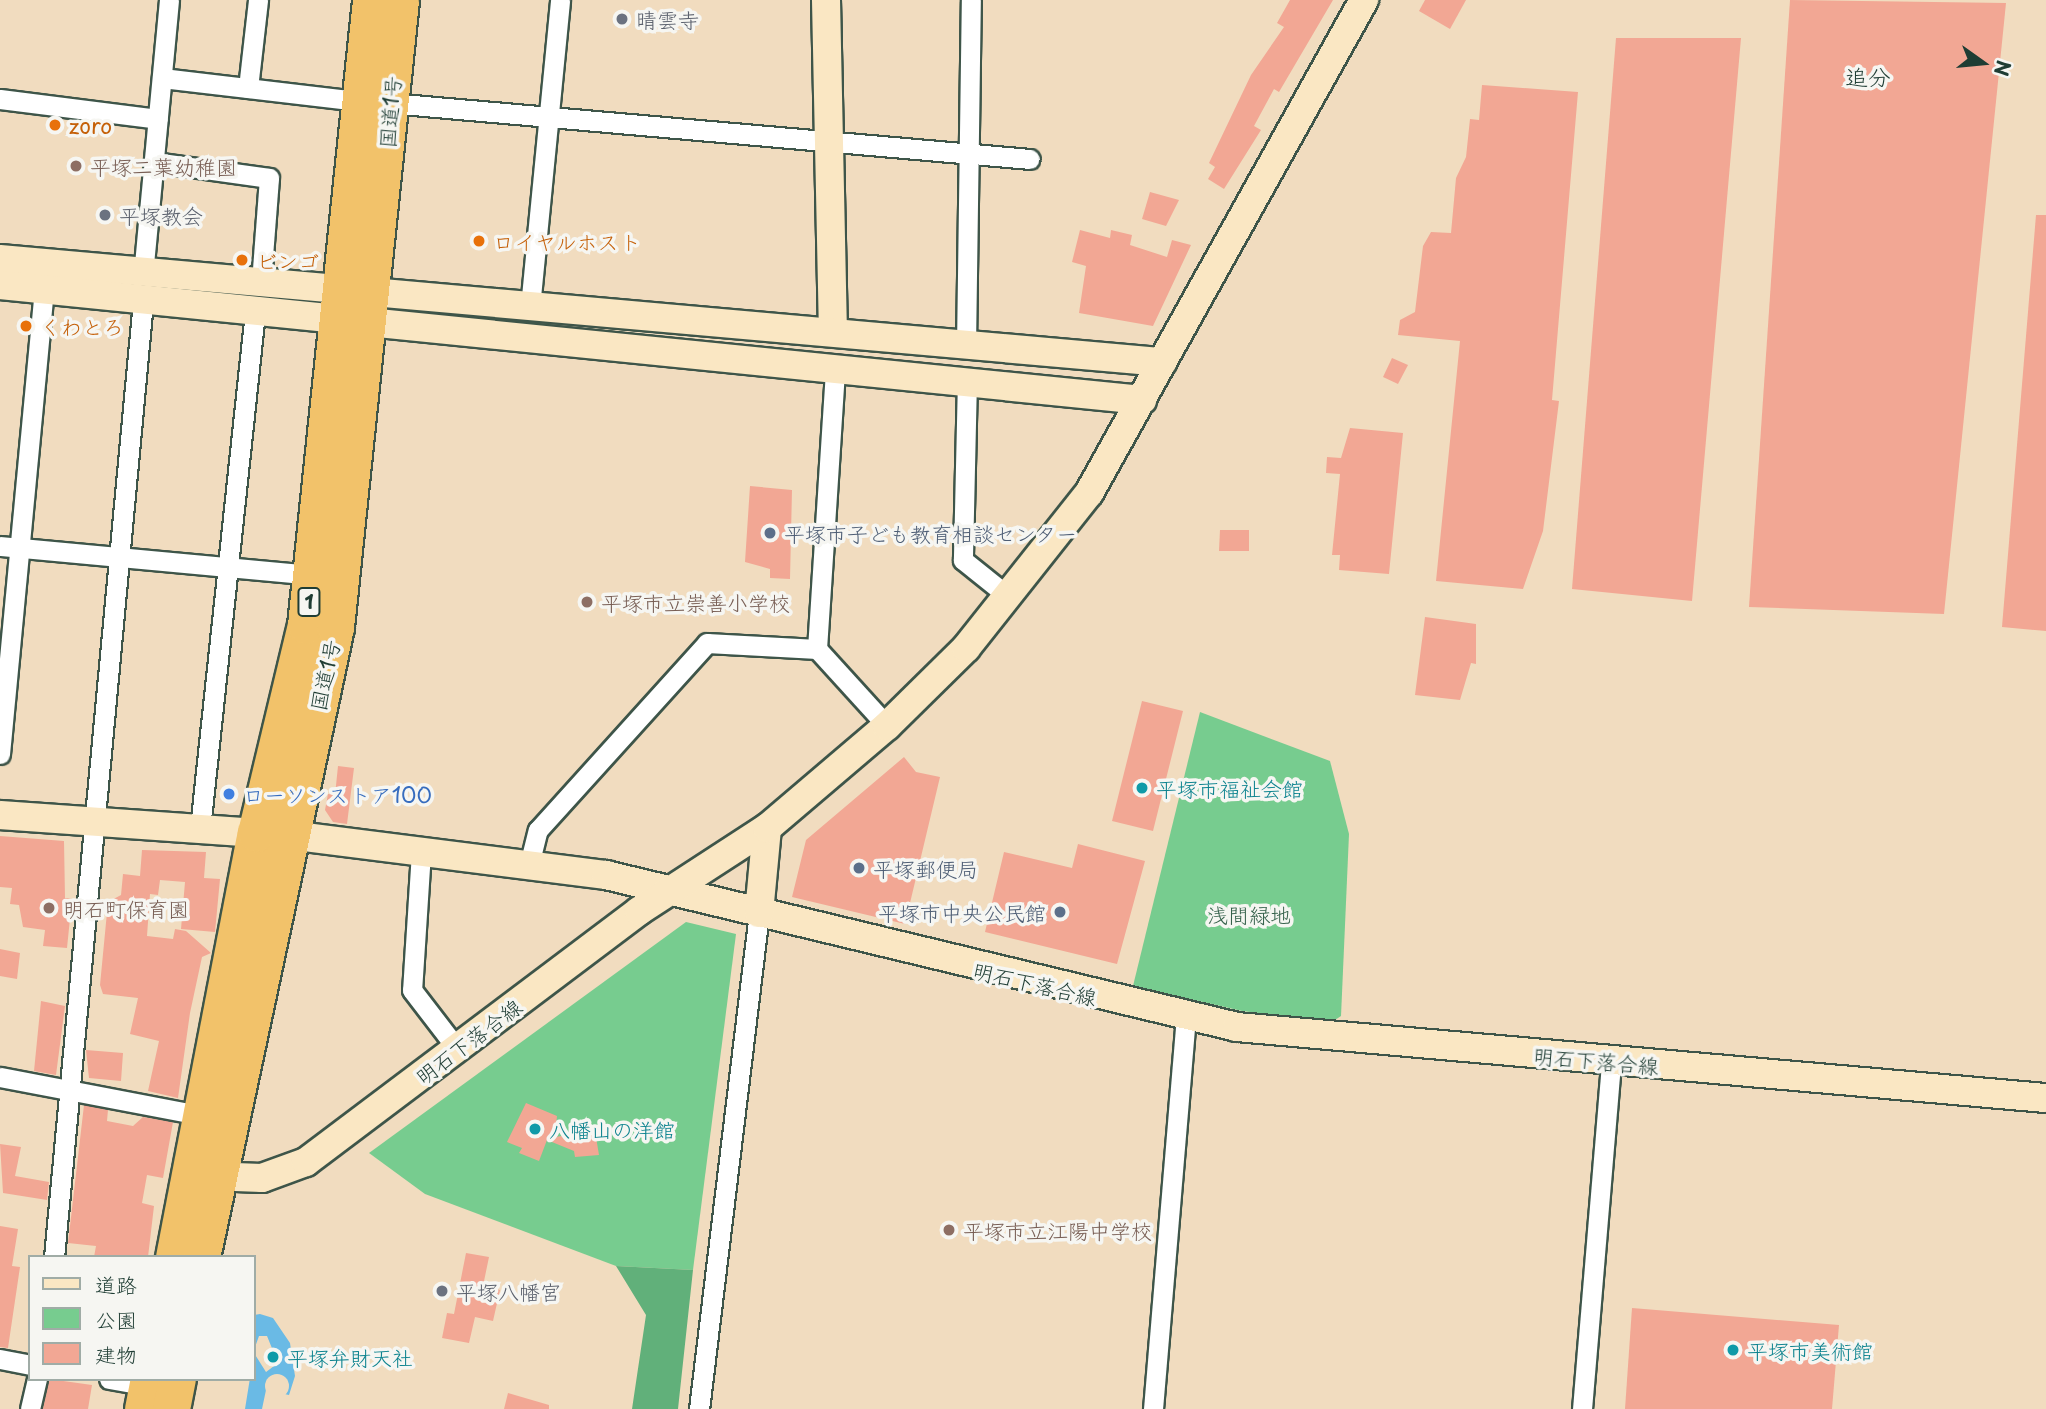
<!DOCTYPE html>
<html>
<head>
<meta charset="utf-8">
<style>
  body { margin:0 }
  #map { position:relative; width:2046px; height:1409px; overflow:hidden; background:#f1dcbf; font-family:"Playpen Sans","Klee One",sans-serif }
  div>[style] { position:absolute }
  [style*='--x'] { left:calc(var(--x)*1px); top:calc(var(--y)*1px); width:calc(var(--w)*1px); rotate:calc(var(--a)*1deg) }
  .green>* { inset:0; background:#77cc8f }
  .forest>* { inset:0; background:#61b07a }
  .water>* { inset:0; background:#6abae5 }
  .pier>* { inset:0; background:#f1dcbf }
  .round { border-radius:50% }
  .building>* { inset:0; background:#f2a794 }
  .roads { filter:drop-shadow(2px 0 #3e5549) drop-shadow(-2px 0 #3e5549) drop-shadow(0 2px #3e5549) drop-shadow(0 -2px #3e5549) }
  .street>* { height:19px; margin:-9.5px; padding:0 9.5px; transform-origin:9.5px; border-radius:9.5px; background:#fff }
  .secondary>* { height:28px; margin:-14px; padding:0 14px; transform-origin:14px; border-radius:14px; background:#fae7c3 }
  .highway>* { height:37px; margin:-18.5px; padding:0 18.5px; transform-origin:18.5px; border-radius:18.5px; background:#f2c26a }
  .dots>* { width:19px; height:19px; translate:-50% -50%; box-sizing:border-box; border:4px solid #f6f6f2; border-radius:50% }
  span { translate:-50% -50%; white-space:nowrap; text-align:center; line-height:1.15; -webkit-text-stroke:7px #f6f6f2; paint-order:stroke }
  .shield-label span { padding:2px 5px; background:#f6f6f2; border:2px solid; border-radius:5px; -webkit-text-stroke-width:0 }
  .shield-label { font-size:19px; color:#1f3d34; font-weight:700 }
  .worship-label { font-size:21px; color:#5b616d }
  .left { translate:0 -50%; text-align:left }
  .street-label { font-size:21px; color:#1f3d34 }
  .food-label { font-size:21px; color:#c56008 }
  .education-label { font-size:21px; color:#785e54 }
  .service-label { font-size:21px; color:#4e5e75 }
  .right { translate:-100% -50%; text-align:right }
  .culture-label { font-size:21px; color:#0d838f }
  .shop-label { font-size:21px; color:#366cbe }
  .park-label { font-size:21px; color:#35614b }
  .neighbourhood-label { font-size:23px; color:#1f3d34 }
  .legend { position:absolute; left:28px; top:1255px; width:228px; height:126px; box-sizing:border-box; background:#f6f6f2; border:2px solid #a0aca6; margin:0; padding:9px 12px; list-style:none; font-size:21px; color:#1f3d34 }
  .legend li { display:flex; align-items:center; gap:14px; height:35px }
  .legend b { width:35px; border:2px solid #a0aca6 }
  .north { position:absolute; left:1948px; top:28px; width:70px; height:70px; -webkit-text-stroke:5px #f6f6f2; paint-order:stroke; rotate:105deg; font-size:19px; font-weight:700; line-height:28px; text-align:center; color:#1f3d34 }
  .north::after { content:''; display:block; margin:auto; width:24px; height:32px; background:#1f3d34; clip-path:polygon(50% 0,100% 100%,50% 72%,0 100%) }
</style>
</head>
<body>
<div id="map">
  <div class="green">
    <i style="clip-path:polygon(1200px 712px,1330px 761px,1349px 834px,1341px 1016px,1332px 1022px,1242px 1011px,1133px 986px)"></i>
    <i style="clip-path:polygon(686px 922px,736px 934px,693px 1270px,616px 1266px,425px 1194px,369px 1153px)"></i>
  </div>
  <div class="forest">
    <i style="clip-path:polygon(616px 1266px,693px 1270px,678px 1409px,632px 1409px,646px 1315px)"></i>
  </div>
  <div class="water">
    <i style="clip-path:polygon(260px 1314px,273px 1318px,290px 1343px,295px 1376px,289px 1395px,266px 1390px,262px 1409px,245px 1409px,254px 1353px,266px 1372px,278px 1363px,267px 1336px,259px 1336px,254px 1350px,254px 1315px)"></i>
  </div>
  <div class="pier">
    <i class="round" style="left:265px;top:1374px;width:24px;height:24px"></i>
  </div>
  <div class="building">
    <i style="clip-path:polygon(1290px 0,1333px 0,1279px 92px,1274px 89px,1254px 126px,1261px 130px,1224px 189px,1208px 179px,1215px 167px,1209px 163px,1251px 75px,1284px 27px,1277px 23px)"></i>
    <i style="clip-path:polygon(1425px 0,1466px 0,1450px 29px,1419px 11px)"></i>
    <i style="clip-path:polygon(1790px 0,2006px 3px,1944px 614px,1749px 607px)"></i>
    <i style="clip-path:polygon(1616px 38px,1741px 38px,1692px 601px,1572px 589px)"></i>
    <i style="clip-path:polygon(1482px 85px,1578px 92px,1552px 400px,1559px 401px,1543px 531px,1523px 589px,1436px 581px,1460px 341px,1398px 335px,1400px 320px,1415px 312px,1423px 246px,1431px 232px,1451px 233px,1456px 178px,1466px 157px,1470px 119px,1479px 120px)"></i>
    <i style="clip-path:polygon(1150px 192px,1179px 200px,1166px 226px,1142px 219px)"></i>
    <i style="clip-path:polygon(2036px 215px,2046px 215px,2046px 631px,2002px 627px)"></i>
    <i style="clip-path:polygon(1080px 230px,1110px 238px,1111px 230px,1132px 235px,1130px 245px,1167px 257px,1172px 240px,1191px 245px,1153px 326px,1079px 313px,1086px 266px,1072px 262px)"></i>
    <i style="clip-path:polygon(1392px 358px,1408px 365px,1398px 384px,1383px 377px)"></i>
    <i style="clip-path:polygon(1350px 428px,1403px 433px,1389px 574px,1339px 570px,1340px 555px,1332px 555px,1340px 474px,1326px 473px,1327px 457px,1341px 458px)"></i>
    <i style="clip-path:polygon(750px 486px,792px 490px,790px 579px,770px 578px,770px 569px,745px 562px)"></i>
    <i style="clip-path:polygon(1220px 530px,1249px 530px,1249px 551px,1219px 551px)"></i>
    <i style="clip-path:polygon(1425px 617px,1476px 624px,1476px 664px,1471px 663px,1460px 700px,1415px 695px)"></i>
    <i style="clip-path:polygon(1142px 701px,1183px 711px,1153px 831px,1112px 821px)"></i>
    <i style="clip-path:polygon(904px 757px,916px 772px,940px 777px,905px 924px,792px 897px,806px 840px)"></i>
    <i style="clip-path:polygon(338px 766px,354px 768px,347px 824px,333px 822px,325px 810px,328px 794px,335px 795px)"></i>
    <i style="clip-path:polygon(0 836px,64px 841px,65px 898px,72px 899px,67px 948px,43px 946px,45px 930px,23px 927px,19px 905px,10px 904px,12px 888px,0 887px)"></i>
    <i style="clip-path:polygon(1078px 844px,1145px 861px,1117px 964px,985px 932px,1004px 852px,1072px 868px)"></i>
    <i style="clip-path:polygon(142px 850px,206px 852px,204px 878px,220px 879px,215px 932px,181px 929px,185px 882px,160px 880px,158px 895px,150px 894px,147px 936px,173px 939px,175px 929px,186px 931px,211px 953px,202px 957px,190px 1013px,178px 1098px,148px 1091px,159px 1041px,130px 1034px,138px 998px,103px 994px,100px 985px,108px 902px,121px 895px,123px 874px,140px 876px)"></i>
    <i style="clip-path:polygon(0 949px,20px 953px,17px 979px,0 976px)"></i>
    <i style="clip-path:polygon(41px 1001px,65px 1006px,56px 1075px,34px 1071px)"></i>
    <i style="clip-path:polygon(86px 1050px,123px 1053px,121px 1081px,89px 1078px)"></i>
    <i style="clip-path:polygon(526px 1103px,557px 1116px,555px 1137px,595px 1131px,599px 1155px,575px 1157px,574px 1151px,547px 1140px,539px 1161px,519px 1153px,522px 1148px,507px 1142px)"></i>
    <i style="clip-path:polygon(84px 1105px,108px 1110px,107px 1121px,133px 1126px,143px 1117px,173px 1122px,163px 1178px,147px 1175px,142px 1203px,154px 1206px,148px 1257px,94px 1257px,96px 1246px,68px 1243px)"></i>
    <i style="clip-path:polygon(0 1144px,21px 1147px,15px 1176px,49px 1182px,47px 1200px,3px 1193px)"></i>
    <i style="clip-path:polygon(0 1226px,18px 1229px,12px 1266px,20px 1267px,8px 1348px,0 1347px)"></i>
    <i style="clip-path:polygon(466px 1253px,489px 1257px,483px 1286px,500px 1290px,493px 1321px,475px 1317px,469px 1343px,442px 1338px,447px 1313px,454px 1314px)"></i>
    <i style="clip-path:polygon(1632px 1308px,1839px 1325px,1832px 1409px,1625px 1409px)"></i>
    <i style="clip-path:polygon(49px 1379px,92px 1385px,88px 1409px,43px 1409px)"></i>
    <i style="clip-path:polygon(508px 1393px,549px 1405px,549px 1409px,504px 1409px)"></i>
  </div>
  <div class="roads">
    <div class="street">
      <i style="--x:162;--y:78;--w:198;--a:6.7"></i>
      <i style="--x:248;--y:88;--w:89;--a:-83.5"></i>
      <i style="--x:0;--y:99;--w:159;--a:7.2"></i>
      <i style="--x:390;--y:103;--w:642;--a:5"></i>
      <i style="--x:154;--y:162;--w:116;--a:7.9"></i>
      <i style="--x:269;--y:178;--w:105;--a:94.4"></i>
      <i style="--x:143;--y:275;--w:276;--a:-84.6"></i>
      <i style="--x:530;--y:307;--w:308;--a:-84.4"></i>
      <i style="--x:966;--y:347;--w:347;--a:-89.2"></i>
      <i style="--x:967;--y:379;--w:181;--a:91.3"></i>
      <i style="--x:963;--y:560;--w:59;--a:38.8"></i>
      <i style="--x:0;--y:546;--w:314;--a:5.3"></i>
      <i style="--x:817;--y:649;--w:104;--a:47.7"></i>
      <i style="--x:0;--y:754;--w:467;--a:-84.6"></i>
      <i style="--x:200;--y:828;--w:519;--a:-83.92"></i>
      <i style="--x:421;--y:852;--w:138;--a:93.7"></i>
      <i style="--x:412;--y:990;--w:76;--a:52.5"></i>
      <i style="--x:529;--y:865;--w:36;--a:-76"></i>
      <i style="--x:538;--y:830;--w:252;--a:-47.9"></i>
      <i style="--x:707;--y:643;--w:110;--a:3.1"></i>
      <i style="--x:817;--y:649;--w:283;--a:-86.3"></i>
      <i style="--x:0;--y:1077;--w:204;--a:10.8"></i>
      <i style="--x:54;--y:1257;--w:960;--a:-84.68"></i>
      <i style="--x:0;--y:1359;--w:31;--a:11"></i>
      <i style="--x:109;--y:1379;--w:40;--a:10"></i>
      <i style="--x:30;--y:1409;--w:31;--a:-77"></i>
      <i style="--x:699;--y:1409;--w:500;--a:-83.1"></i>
      <i style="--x:1153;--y:1409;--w:391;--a:-85.2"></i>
      <i style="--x:1582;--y:1409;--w:349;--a:-85.2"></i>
    </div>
    <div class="secondary">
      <i style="--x:826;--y:0;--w:330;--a:88.8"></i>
      <i style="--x:0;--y:259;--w:1167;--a:5.07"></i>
      <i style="--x:0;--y:285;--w:1148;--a:5.75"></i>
      <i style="--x:0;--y:815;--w:290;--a:4"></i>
      <i style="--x:289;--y:835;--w:320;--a:7.2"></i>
      <i style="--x:606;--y:875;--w:649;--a:13.54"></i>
      <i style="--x:1237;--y:1027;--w:812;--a:5.02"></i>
      <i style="--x:759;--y:913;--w:85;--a:-84.6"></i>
      <i style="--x:202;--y:1183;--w:9;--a:-49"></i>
      <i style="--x:208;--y:1176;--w:54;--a:2.1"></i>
      <i style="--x:262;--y:1178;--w:47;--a:-20"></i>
      <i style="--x:306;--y:1162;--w:417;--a:-37"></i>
      <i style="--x:639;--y:911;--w:153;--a:-33"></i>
      <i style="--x:767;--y:828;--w:157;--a:-40.4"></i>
      <i style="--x:887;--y:726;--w:111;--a:-44.6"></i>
      <i style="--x:966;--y:648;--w:198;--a:-51.6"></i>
      <i style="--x:1089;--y:493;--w:565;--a:-60.85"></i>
    </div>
    <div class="highway">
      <i style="--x:174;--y:1257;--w:432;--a:-79.1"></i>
      <i style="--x:256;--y:833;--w:214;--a:-76.5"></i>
      <i style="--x:306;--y:625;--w:628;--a:-84.06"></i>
      <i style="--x:201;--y:1257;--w:644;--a:-77.99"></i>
      <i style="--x:335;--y:627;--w:630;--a:-84.08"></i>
      <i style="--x:143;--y:1409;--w:31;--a:-79"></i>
      <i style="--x:171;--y:1409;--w:31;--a:-79"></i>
    </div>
  </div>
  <div class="dots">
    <i style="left:622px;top:19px;background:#6b7280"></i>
    <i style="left:55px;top:125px;background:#e8710a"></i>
    <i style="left:76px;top:166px;background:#8d6e63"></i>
    <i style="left:105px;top:215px;background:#6b7280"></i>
    <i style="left:479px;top:241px;background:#e8710a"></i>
    <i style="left:242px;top:260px;background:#e8710a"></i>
    <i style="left:26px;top:326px;background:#e8710a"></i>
    <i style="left:770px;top:533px;background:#5c6f8a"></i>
    <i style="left:587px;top:602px;background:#8d6e63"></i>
    <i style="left:1142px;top:788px;background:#0f9aa8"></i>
    <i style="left:229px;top:794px;background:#3f7fe0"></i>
    <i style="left:859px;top:868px;background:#5c6f8a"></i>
    <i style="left:49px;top:908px;background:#8d6e63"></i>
    <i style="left:1060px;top:912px;background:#5c6f8a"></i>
    <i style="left:535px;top:1129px;background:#0f9aa8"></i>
    <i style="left:949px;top:1230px;background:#8d6e63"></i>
    <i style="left:442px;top:1291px;background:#6b7280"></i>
    <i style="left:1733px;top:1350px;background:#0f9aa8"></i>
    <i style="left:273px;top:1357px;background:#0f9aa8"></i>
  </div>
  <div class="shield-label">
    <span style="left:309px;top:602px">1</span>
  </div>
  <div class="worship-label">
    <span class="left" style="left:636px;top:19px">晴雲寺</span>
    <span class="left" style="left:119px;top:215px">平塚教会</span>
    <span class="left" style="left:456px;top:1291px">平塚八幡宮</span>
  </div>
  <div class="street-label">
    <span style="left:389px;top:112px;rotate:-85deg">国道1号</span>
    <span style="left:324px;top:675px;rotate:-78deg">国道1号</span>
    <span style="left:1035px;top:983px;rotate:13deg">明石下落合線</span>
    <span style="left:468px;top:1041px;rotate:-37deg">明石下落合線</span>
    <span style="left:1596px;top:1060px;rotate:5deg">明石下落合線</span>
  </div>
  <div class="food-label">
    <span class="left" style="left:69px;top:125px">zoro</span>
    <span class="left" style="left:493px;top:241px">ロイヤルホスト</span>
    <span class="left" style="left:256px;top:260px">ビンゴ</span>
    <span class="left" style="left:40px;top:326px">くわとろ</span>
  </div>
  <div class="education-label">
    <span class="left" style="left:90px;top:166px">平塚二葉幼稚園</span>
    <span class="left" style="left:601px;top:602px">平塚市立崇善小学校</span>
    <span class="left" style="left:63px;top:908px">明石町保育園</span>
    <span class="left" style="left:963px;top:1230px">平塚市立江陽中学校</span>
  </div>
  <div class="service-label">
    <span class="left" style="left:784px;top:533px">平塚市子ども教育相談センター</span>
    <span class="left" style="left:873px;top:868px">平塚郵便局</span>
    <span class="right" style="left:1046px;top:912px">平塚市中央公民館</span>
  </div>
  <div class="culture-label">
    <span class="left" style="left:1156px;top:788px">平塚市福祉会館</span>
    <span class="left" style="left:549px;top:1129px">八幡山の洋館</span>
    <span class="left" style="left:1747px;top:1350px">平塚市美術館</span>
    <span class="left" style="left:287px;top:1357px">平塚弁財天社</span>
  </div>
  <div class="shop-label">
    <span class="left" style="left:243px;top:794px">ローソンストア100</span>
  </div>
  <div class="park-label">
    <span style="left:1249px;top:914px">浅間緑地</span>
  </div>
  <div class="neighbourhood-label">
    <span style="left:1868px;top:77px">追分</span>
  </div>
  <ul class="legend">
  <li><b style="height:9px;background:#fae7c3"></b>道路</li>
  <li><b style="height:19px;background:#77cc8f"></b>公園</li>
  <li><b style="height:19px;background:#f2a794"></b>建物</li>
  </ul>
  <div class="north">N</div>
</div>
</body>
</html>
